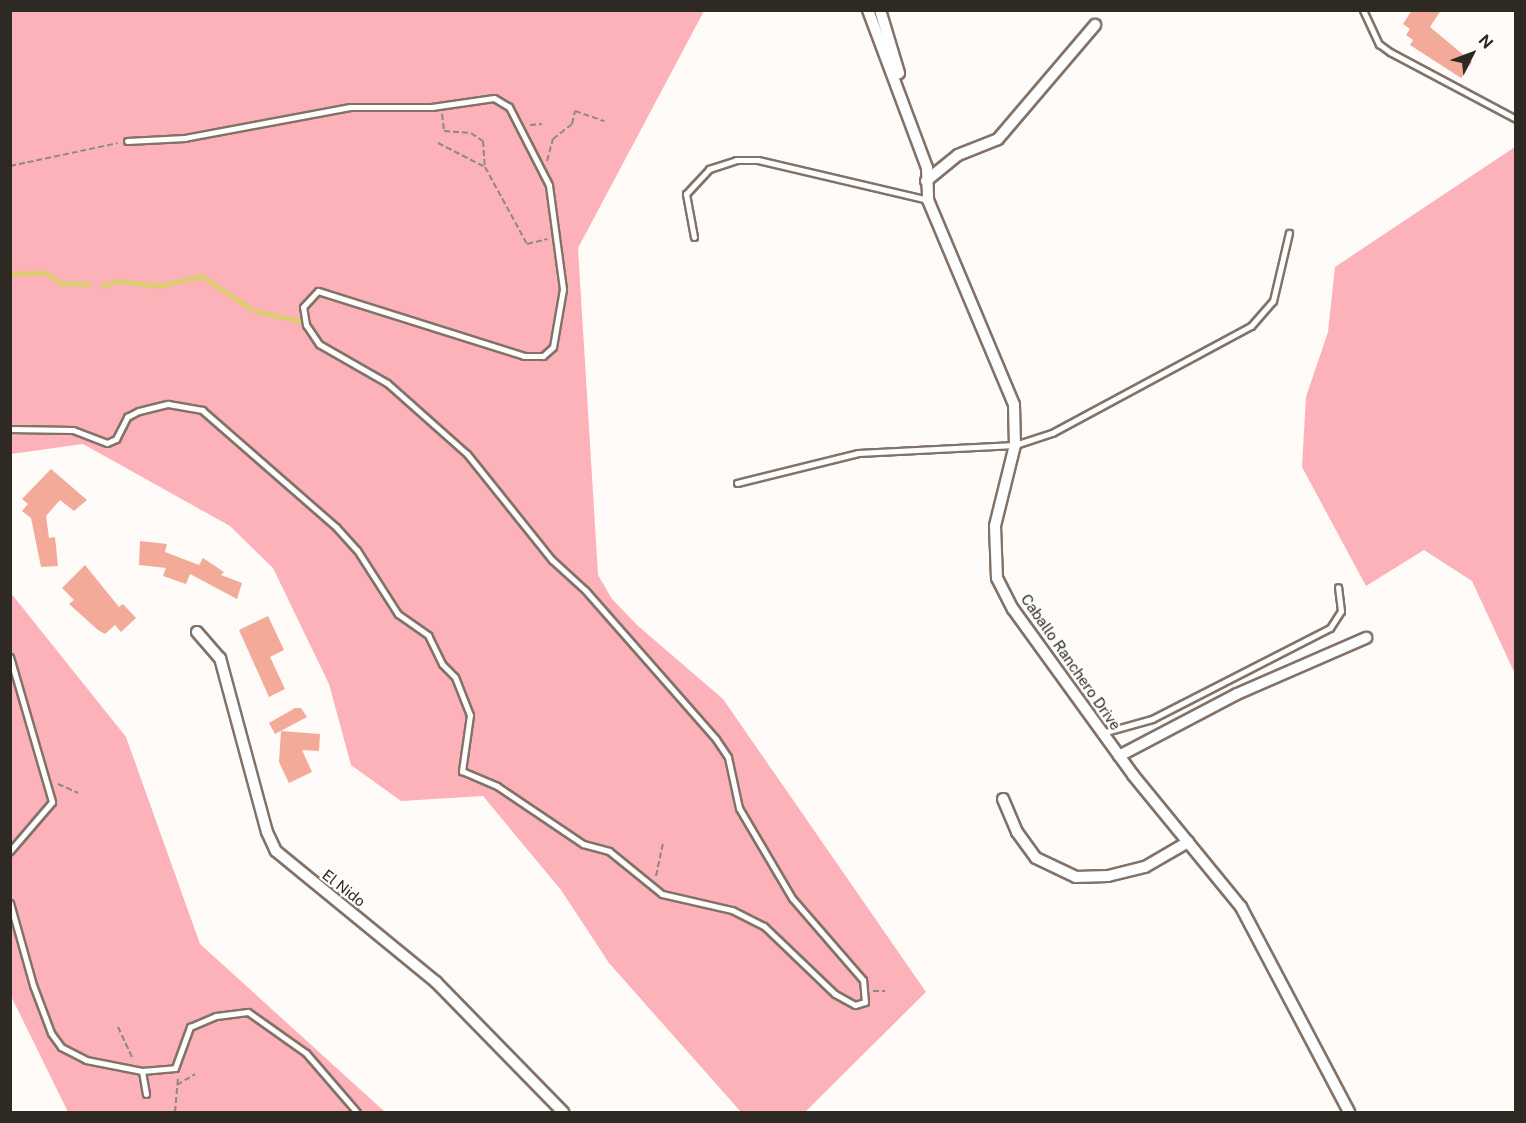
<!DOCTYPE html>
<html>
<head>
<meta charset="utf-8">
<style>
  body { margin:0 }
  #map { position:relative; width:1526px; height:1123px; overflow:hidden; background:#fefbf8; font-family:"Public Sans",sans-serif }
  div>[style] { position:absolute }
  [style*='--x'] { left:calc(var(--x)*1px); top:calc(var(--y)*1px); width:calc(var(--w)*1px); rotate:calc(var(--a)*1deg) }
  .green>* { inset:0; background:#fdb1b9 }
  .stream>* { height:4.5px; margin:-2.25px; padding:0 2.25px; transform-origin:2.25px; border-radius:2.25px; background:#decc72 }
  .building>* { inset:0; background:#f4aa99 }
  .path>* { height:2px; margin-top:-1px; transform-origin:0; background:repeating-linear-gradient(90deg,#8c8884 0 6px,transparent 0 9px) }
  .roads { filter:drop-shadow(2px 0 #827268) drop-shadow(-2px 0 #827268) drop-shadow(0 2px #827268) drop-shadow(0 -2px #827268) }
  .service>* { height:5px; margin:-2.5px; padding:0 2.5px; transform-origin:2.5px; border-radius:2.5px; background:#fff }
  .minor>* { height:10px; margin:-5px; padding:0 5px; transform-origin:5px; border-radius:5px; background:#fff }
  span { translate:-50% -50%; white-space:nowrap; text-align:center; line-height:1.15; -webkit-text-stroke:4.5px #fff; paint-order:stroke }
  .street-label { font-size:15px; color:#2f2924 }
  .frame { position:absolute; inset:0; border:12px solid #2f2924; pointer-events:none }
  .north { position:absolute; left:1442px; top:24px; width:60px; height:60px; -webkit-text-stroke:4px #fff; paint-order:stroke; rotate:48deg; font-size:16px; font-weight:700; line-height:24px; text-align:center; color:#2f2924 }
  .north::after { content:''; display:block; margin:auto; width:21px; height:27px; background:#2f2924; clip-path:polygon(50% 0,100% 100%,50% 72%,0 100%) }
</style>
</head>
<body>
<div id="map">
  <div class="green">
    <i style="clip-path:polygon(11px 11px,704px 11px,578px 248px,598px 575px,612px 599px,637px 625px,723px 699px,926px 992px,805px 1112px,741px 1112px,609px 963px,561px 890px,483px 796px,401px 801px,351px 765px,329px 684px,273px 568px,230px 526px,83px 444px,11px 454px)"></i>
    <i style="clip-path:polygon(1515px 147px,1515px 674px,1472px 581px,1424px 550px,1366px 586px,1302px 467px,1306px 397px,1328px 332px,1335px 267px)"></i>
    <i style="clip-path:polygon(10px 592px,126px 737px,200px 944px,385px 1112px,68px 1112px,11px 996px)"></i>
  </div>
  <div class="stream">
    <i style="--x:10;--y:274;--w:36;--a:-2"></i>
    <i style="--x:46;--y:273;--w:18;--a:34"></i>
    <i style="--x:61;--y:283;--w:28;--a:2"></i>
    <i style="--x:102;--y:286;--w:18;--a:-16"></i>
    <i style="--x:119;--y:281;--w:40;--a:7.1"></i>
    <i style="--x:159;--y:286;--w:43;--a:-13.4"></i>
    <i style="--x:201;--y:276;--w:59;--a:33.1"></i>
    <i style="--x:256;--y:311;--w:45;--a:12.8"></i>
  </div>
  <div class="building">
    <i style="clip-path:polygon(1412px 10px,1441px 10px,1430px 27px,1472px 62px,1461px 78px,1410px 45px,1413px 40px,1406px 35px,1410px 29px,1403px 24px)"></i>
    <i style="clip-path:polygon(51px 469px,87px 500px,74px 511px,60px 500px,46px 516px,49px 538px,55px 537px,58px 566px,41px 567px,31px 518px,22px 511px,28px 504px,22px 499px)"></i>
    <i style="clip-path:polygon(140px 541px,167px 544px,165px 552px,199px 565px,203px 558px,224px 572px,221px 575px,242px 583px,237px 599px,190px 574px,186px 584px,163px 576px,166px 568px,139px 565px)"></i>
    <i style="clip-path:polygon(85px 565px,119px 607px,123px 604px,136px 618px,121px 632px,115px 625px,105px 634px,98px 630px,69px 604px,74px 600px,62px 588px)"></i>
    <i style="clip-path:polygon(268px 616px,284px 650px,270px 657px,285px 689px,269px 697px,239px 630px)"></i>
    <i style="clip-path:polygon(295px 708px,301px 708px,307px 717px,275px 734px,269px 723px)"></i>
    <i style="clip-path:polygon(281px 731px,320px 734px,319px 751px,302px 750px,312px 772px,289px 783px,279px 762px)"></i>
  </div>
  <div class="path">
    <i style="--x:442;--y:114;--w:17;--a:83"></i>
    <i style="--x:444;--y:131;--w:27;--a:4"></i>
    <i style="--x:471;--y:133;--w:14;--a:34"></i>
    <i style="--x:483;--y:141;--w:26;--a:86"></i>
    <i style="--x:485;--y:167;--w:88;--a:61.4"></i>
    <i style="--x:527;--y:244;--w:21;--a:-14"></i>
    <i style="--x:530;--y:125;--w:12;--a:-5"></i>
    <i style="--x:438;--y:143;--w:53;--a:27.1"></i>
    <i style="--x:547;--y:161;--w:23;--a:-75"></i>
    <i style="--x:553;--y:139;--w:24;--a:-38"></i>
    <i style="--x:572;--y:124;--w:13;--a:-77"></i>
    <i style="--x:575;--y:111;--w:31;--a:19"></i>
    <i style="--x:10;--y:166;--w:110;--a:-12"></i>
    <i style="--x:58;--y:784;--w:22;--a:24"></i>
    <i style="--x:656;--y:876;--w:35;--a:-78"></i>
    <i style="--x:873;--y:991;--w:12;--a:0"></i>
    <i style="--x:118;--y:1027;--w:35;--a:65"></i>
    <i style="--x:177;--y:1085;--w:21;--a:-31"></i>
    <i style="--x:175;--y:1112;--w:36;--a:-85"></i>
  </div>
  <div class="roads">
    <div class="service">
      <i style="--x:1363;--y:10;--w:38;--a:65"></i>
      <i style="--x:1379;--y:44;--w:14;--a:36"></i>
      <i style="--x:1390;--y:52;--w:143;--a:28"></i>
      <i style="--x:694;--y:237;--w:44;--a:-100.5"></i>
      <i style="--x:686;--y:194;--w:34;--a:-47"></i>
      <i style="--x:709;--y:169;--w:28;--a:-18"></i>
      <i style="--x:736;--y:160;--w:22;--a:0"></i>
      <i style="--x:758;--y:160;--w:175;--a:13.2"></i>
      <i style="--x:10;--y:429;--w:63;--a:0.9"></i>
      <i style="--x:73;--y:430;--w:36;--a:21"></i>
      <i style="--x:107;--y:443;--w:10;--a:-24"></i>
      <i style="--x:116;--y:439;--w:25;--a:-63"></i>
      <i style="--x:127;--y:417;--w:13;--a:-27"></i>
      <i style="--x:139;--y:411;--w:30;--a:-14"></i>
      <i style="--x:168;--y:404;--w:35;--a:10"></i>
      <i style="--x:202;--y:410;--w:178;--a:41.1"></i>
      <i style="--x:336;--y:527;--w:31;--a:48"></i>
      <i style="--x:357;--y:550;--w:76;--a:57.4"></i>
      <i style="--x:398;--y:614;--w:37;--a:35"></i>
      <i style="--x:428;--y:635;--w:32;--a:64"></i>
      <i style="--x:442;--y:664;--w:18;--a:45"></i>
      <i style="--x:455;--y:677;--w:41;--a:68.5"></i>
      <i style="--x:470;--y:715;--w:57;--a:98.1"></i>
      <i style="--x:462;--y:771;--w:38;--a:23"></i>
      <i style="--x:497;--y:786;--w:104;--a:34"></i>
      <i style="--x:583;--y:844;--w:27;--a:15"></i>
      <i style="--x:609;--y:851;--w:68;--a:39.1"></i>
      <i style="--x:662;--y:894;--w:72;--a:12.9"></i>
      <i style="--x:732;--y:910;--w:36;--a:27"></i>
      <i style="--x:764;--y:926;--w:98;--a:43.8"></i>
      <i style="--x:835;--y:994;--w:23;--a:29"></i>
      <i style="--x:855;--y:1005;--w:10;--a:-17"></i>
      <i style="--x:865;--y:1002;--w:22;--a:-95"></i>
      <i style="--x:863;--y:980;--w:108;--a:-130.9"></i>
      <i style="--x:792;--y:898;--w:104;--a:-120.5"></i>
      <i style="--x:739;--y:808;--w:52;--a:-102.2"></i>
      <i style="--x:728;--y:757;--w:22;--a:-124"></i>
      <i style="--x:716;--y:739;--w:198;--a:-131.3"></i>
      <i style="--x:585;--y:590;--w:45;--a:-137.7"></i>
      <i style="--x:552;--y:560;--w:136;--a:-128.7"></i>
      <i style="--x:467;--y:454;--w:107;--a:-138.4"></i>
      <i style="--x:387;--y:383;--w:78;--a:-150.2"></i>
      <i style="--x:319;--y:344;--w:23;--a:-124"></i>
      <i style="--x:306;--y:325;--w:18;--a:-99"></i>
      <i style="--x:303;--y:307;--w:22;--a:-47"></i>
      <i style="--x:318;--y:291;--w:216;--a:17.5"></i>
      <i style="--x:524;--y:356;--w:19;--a:0"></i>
      <i style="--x:543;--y:356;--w:13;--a:-42"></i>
      <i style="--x:553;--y:347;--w:59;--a:-80.2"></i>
      <i style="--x:563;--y:289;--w:105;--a:-97.7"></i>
      <i style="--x:549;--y:185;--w:88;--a:-117.1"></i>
      <i style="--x:509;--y:107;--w:17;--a:-149"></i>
      <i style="--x:494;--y:98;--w:63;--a:171.7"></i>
      <i style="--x:432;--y:107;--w:82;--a:180"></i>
      <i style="--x:350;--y:107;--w:168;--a:169.4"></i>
      <i style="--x:185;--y:138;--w:58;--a:177"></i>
      <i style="--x:737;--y:483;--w:125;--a:-13.9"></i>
      <i style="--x:858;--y:453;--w:157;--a:-2.9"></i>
      <i style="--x:1015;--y:445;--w:39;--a:-18"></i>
      <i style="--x:1052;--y:433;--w:226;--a:-28.3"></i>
      <i style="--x:1251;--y:326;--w:33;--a:-49"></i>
      <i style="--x:1273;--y:301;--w:70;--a:-76.8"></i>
      <i style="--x:10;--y:657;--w:151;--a:73.8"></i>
      <i style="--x:52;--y:802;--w:65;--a:130.6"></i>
      <i style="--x:1102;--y:733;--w:52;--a:-15.6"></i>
      <i style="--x:1152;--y:719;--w:200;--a:-27.1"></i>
      <i style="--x:1330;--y:628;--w:20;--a:-57"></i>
      <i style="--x:1341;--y:611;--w:24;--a:-97"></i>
      <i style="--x:10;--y:903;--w:85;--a:74.3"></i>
      <i style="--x:33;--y:985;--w:51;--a:69.4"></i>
      <i style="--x:51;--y:1033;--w:17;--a:54"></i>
      <i style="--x:61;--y:1047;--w:28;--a:27"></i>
      <i style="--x:86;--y:1060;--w:57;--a:11.1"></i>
      <i style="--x:146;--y:1094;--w:23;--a:-100"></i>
      <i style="--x:142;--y:1071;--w:33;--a:-5"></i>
      <i style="--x:175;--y:1068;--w:44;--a:-69.9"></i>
      <i style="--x:190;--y:1027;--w:28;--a:-23"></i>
      <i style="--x:216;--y:1016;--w:32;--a:-7"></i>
      <i style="--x:248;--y:1012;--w:71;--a:35.3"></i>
      <i style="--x:306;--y:1053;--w:78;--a:49.2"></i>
    </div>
    <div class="minor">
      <i style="--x:868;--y:10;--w:169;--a:69.5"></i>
      <i style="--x:927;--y:168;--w:32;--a:88"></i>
      <i style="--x:928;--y:200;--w:222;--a:67.2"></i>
      <i style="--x:1014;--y:405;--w:40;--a:88.6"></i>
      <i style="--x:1015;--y:445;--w:83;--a:103.9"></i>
      <i style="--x:995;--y:526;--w:52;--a:87.8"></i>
      <i style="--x:997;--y:578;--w:35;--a:63"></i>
      <i style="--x:1013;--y:609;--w:205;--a:54.1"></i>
      <i style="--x:1133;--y:775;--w:171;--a:50.7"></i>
      <i style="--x:1241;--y:907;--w:232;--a:62.2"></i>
      <i style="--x:880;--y:10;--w:66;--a:73.2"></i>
      <i style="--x:926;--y:181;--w:41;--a:-39.1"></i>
      <i style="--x:958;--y:155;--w:43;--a:-21.8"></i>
      <i style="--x:998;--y:139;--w:150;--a:-49.6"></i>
      <i style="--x:197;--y:632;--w:35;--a:49"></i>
      <i style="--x:220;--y:658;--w:180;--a:74.9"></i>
      <i style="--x:267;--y:832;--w:21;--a:65"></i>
      <i style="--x:276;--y:851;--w:207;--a:39.3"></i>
      <i style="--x:436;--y:982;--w:182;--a:45.7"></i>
      <i style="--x:1119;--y:756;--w:133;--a:-27.7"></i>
      <i style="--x:1237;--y:694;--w:141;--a:-23.5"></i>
      <i style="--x:1003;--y:799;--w:36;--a:67"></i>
      <i style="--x:1017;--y:832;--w:32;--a:54"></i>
      <i style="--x:1036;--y:858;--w:44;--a:25.4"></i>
      <i style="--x:1076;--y:877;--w:32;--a:-2"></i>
      <i style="--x:1108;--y:876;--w:38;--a:-14"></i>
      <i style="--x:1145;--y:867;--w:50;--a:-30.2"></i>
    </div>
  </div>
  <div class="street-label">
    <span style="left:1071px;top:662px;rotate:55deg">Caballo Ranchero Drive</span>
    <span style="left:344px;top:888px;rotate:38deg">El Nido</span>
  </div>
  <div class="frame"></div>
  <div class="north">N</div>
</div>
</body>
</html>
